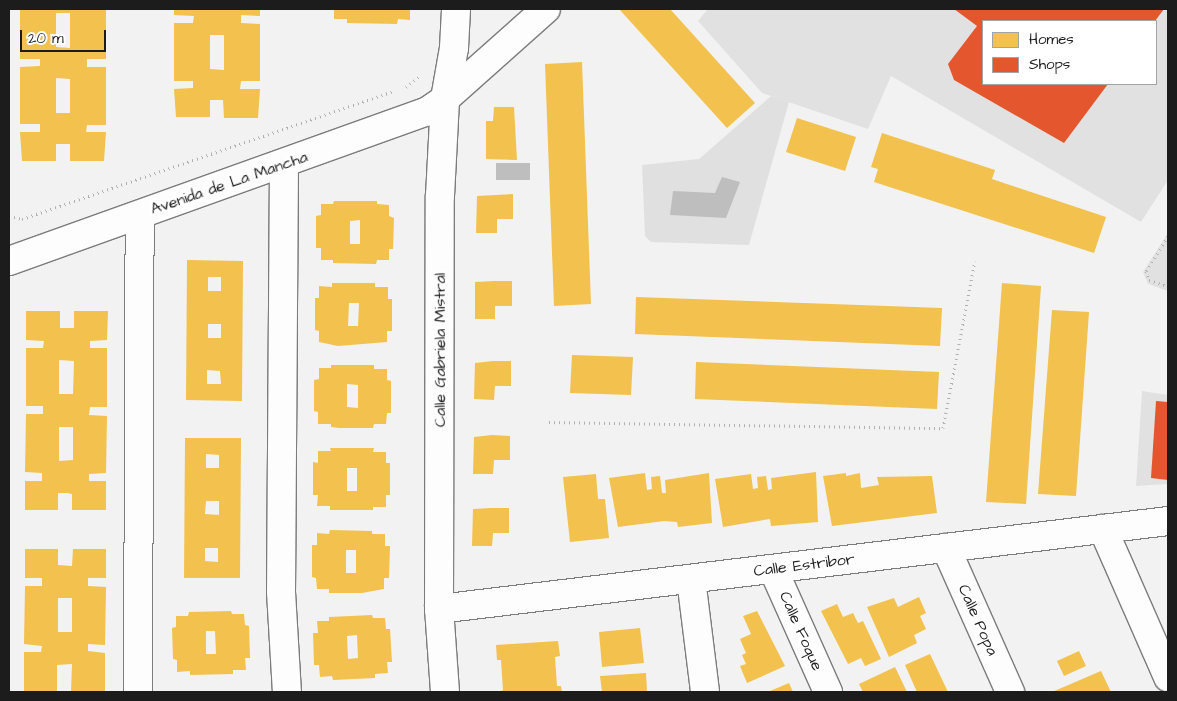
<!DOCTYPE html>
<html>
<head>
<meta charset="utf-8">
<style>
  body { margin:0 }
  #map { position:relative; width:1177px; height:701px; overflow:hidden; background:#f2f2f2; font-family:"Architects Daughter",sans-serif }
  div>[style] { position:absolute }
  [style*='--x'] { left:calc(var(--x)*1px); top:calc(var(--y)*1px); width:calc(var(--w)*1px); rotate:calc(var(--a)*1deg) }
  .built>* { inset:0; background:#e1e1e1 }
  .green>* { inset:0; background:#e0e0e0 }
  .water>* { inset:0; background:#bebebe }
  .homes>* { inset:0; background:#f2c14e }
  .shops>* { inset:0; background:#e4572e }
  .path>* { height:3px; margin-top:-1.5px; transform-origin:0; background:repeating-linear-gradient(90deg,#b0b0b0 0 1px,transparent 0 5px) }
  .roads { filter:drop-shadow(1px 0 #7c7c7c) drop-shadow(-1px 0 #7c7c7c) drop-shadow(0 1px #7c7c7c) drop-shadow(0 -1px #7c7c7c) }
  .minor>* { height:28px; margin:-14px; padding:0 14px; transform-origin:14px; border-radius:14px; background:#fdfdfd }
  span { translate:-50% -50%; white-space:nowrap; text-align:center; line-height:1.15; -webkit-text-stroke:5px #fff; paint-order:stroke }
  .street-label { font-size:16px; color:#1c1c1c }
  .frame { position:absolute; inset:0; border:10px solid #1c1c1c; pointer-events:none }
  .legend { position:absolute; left:982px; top:20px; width:175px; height:65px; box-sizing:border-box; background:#fff; border:1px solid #a4a4a4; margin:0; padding:6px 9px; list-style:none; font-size:15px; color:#1c1c1c }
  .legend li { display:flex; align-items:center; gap:10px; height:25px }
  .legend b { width:25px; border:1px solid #a4a4a4 }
  .scale { position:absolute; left:20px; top:30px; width:86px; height:22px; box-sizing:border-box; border:2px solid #1c1c1c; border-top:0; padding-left:6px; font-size:15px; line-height:18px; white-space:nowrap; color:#1c1c1c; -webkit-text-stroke:4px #fff; paint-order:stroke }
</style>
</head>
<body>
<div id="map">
  <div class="built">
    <i style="clip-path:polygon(evenodd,708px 9px,1168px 9px,1168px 180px,1141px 222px,891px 76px,868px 129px,762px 93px,698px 21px,708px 9px,983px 21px,1156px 21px,1156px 84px,983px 84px,983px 21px)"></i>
    <i style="clip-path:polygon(1168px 233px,1168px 291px,1148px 284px,1143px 272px)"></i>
    <i style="clip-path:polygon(1142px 391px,1168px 395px,1168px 484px,1136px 486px)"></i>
  </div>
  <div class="green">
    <i style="clip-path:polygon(771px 96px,789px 102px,749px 245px,651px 242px,645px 236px,642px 165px,699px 159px)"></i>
  </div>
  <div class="water">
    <i style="clip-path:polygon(496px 163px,530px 163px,530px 180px,496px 180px)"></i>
    <i style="clip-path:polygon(722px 177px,740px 182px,726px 218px,670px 215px,673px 191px,715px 193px)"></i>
  </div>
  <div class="homes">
    <i style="clip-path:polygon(evenodd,20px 9px,106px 9px,106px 59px,87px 59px,87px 67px,106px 67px,106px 125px,87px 125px,86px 132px,106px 132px,104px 161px,70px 161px,70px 144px,56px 144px,56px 161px,22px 161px,20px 132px,40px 132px,40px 124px,20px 124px,20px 67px,40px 66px,40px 59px,20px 59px,20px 9px,56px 13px,70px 13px,70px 48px,56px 47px,56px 13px,20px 9px,56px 78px,70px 79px,70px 113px,56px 113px,56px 78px)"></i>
    <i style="clip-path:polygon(evenodd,174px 9px,260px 9px,260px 16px,241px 15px,241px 23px,260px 24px,260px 81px,241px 81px,240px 89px,260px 89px,258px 118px,224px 118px,223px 100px,210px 100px,210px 117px,176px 117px,174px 89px,193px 88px,193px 81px,174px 81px,174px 23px,193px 23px,194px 16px,174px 15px,174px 9px,210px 35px,224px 35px,224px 70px,210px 69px,210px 35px)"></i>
    <i style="clip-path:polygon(334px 9px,410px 9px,410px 20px,398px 19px,397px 24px,347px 23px,347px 19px,334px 19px)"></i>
    <i style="clip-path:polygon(619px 9px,670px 9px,755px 103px,727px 128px)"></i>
    <i style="clip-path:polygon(582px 62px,591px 304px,554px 306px,545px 64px)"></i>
    <i style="clip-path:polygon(494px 107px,514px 107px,517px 160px,486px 159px,486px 121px,493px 121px)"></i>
    <i style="clip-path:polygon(797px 118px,856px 137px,845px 171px,786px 152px)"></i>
    <i style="clip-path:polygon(882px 133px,995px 170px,992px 179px,1106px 217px,1094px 253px,874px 182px,878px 169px,871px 167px)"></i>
    <i style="clip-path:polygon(513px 194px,513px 219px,497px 219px,497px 233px,476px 233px,477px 196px)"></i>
    <i style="clip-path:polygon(evenodd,334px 201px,377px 201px,377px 204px,389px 205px,389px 216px,394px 218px,393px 249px,389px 249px,389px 260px,377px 260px,376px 264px,333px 263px,333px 260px,321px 260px,321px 248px,316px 248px,316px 216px,321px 215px,321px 204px,333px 204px,334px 201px,360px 220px,360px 244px,350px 244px,350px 221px,360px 220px)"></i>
    <i style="clip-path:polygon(evenodd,187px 260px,243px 261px,242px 401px,186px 400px,187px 260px,208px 277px,221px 277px,221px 291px,208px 291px,208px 277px,187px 260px,208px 324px,221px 324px,221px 338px,208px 338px,208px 324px,187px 260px,207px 370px,220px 371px,221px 384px,207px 384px,207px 370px)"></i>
    <i style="clip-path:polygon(494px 281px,512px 281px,512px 306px,495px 306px,495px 319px,475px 319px,475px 282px)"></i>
    <i style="clip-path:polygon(evenodd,332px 283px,375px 283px,375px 287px,388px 287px,388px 299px,392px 299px,392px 331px,387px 331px,387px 342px,338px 346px,319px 342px,319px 331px,315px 330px,315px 298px,319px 298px,319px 286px,332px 287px,332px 283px,349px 303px,359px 303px,358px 326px,348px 326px,349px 303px)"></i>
    <i style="clip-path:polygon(1002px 283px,1041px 286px,1026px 504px,986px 502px)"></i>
    <i style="clip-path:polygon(636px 297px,942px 308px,940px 346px,635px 334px)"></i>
    <i style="clip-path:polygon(1052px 310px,1089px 312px,1076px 496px,1038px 494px)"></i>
    <i style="clip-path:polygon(evenodd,26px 311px,60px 311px,60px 328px,74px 328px,74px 311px,108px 311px,107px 340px,90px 341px,90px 348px,107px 348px,107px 407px,90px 407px,89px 415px,107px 416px,106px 473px,89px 474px,89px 481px,106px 481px,106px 510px,72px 510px,72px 494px,67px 493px,58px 493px,58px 510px,25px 510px,25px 481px,42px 481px,42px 473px,25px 472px,26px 414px,43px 414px,43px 406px,26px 406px,26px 348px,43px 348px,44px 341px,26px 340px,26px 311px,59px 360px,74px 361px,73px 394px,59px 394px,59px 360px,26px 311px,59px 427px,73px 427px,73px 460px,59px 461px,59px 427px)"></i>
    <i style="clip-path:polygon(572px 355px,633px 357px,631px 395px,570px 393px)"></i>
    <i style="clip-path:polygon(493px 361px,511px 361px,511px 386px,495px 386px,494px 400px,474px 399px,475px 363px)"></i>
    <i style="clip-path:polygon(696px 362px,939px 372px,937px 409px,695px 399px)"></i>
    <i style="clip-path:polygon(evenodd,331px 365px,374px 365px,374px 369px,387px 369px,387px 380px,391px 381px,391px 413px,387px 413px,386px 424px,374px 424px,373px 428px,339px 428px,331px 427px,331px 424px,318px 424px,318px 412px,314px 411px,314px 380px,319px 379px,319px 368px,331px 368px,331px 365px,347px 384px,358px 385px,358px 408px,347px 407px,347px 384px)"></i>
    <i style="clip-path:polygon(492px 435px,510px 436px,510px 460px,494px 460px,493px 474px,473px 474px,474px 437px)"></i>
    <i style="clip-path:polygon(evenodd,185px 438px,241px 438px,240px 578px,184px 578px,185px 438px,206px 454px,219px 455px,219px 468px,206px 468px,206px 454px,185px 438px,206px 501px,219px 501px,219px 515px,205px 514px,206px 501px,185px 438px,205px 548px,218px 548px,218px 562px,205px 561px,205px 548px)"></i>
    <i style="clip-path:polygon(evenodd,330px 448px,374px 448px,373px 452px,386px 452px,386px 463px,390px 463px,390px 495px,386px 495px,386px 507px,373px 507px,373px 510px,330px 510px,330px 506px,317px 506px,318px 495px,313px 495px,313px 462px,318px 463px,318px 451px,331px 451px,330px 448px,347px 468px,357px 468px,357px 491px,347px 491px,347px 468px)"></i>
    <i style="clip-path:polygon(816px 472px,818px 522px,771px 526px,770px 519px,723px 527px,715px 479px,751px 474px,753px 489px,758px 488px,757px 477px,766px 476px,768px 490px,772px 489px,771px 478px)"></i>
    <i style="clip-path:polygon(645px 473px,647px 490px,652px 489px,651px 477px,660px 476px,662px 493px,666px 493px,665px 480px,709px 473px,712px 523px,678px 527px,677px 522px,664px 521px,618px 527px,609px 478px)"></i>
    <i style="clip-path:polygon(846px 473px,846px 476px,860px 473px,861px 488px,879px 485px,877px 477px,932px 476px,937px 513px,832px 526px,823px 476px)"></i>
    <i style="clip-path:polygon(596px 474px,598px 499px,605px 499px,609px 538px,570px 542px,563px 477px)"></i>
    <i style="clip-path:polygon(491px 508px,509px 508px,509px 533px,493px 533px,492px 546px,472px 546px,473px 509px)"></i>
    <i style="clip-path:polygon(evenodd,330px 530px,372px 531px,372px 534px,385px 534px,385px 546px,390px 546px,389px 578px,384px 578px,384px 589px,362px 593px,329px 593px,329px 589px,317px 589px,316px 578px,312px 577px,312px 545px,317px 545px,317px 533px,329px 534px,330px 530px,346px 550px,356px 550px,356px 573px,346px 573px,346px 550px)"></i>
    <i style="clip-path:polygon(evenodd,25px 549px,58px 549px,58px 565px,72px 566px,73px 549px,106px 549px,106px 578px,88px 578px,88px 586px,106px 587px,105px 645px,88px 644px,88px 651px,105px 653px,105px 692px,71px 692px,72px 664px,57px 665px,57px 692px,24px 692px,24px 652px,41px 652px,42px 646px,24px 644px,25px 586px,42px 586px,42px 578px,25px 578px,25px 549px,58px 598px,72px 598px,72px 632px,58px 632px,58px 598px)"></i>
    <i style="clip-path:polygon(919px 597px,926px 613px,920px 616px,926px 629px,914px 635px,917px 643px,889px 657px,867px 607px,894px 598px,898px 607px)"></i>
    <i style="clip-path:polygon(837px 604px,843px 617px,853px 613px,858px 623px,863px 621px,881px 659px,865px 666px,861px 658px,848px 664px,821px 611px)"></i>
    <i style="clip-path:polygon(evenodd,231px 611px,232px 614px,244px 614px,245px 625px,249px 626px,250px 658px,245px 658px,246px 670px,233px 670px,233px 674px,190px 675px,190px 671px,177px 672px,177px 660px,173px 659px,172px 628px,176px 627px,176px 616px,188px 616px,189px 612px,231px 611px,206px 631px,215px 631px,216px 654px,206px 654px,206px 631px)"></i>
    <i style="clip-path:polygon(757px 611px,785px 666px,747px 683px,740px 666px,746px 664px,742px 655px,746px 653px,740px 639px,751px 634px,743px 616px)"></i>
    <i style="clip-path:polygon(evenodd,372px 615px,373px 618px,385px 618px,386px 629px,390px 629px,392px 662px,387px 662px,388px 673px,375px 674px,375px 678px,333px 680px,332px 676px,320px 677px,319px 665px,314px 665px,313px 633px,318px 633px,317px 621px,329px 621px,329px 617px,372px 615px,357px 635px,358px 658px,348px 659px,347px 636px,357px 635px)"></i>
    <i style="clip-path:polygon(640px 628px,644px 663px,602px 667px,599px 632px)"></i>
    <i style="clip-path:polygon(558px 641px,560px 656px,555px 657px,557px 686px,561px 686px,562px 692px,499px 692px,503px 690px,501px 660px,497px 660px,496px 645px)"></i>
    <i style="clip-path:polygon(1079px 651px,1086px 666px,1064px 676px,1057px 661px)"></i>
    <i style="clip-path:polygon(930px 654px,948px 692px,917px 692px,905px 665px)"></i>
    <i style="clip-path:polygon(895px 667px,907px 692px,863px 692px,859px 684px)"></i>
    <i style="clip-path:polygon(1101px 671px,1111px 692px,1052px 692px)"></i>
    <i style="clip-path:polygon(646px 673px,647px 692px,602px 692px,600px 676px)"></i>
    <i style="clip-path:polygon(789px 683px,793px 692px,771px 692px,770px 691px)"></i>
  </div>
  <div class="shops">
    <i style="clip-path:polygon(954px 9px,1164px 9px,1155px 21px,983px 21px,983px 84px,1108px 84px,1064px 143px,954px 80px,948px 64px,977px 26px)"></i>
    <i style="clip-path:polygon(1156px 401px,1168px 402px,1168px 480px,1151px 478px)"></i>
  </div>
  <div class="path">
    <i style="--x:406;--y:87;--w:16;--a:-38"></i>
    <i style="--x:9;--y:216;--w:13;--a:13"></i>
    <i style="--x:22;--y:219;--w:392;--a:-19"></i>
    <i style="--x:1168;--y:236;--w:41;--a:122.2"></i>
    <i style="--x:1146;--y:271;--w:9;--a:72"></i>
    <i style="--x:1149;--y:280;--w:20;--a:18"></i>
    <i style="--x:549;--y:422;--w:394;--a:0.9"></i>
    <i style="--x:943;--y:428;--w:170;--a:-79.2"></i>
  </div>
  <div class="roads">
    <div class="minor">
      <i style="--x:284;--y:164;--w:428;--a:90.4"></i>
      <i style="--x:281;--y:592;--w:100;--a:86.6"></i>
      <i style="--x:9;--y:261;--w:443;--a:-19.7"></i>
      <i style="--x:426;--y:112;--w:23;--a:-34"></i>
      <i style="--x:445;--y:99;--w:135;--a:-41.7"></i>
      <i style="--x:1103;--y:529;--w:162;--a:66.3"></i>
      <i style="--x:946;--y:548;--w:158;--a:66"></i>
      <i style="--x:773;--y:569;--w:135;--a:65.9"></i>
      <i style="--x:691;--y:579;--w:114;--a:82.9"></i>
      <i style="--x:439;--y:609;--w:734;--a:-6.88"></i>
      <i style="--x:138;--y:692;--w:477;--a:-89.8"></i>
      <i style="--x:445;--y:692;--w:83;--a:-94.1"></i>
      <i style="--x:439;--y:609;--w:413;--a:-89.9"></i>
      <i style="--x:440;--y:196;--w:97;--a:-87"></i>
      <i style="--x:445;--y:99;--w:52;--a:-80"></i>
      <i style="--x:454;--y:48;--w:39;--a:-87"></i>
    </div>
  </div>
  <div class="street-label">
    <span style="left:229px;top:183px;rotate:-19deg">Avenida de La Mancha</span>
    <span style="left:440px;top:350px;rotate:-90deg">Calle Gabriela Mistral</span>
    <span style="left:804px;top:565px;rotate:-7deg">Calle Estribor</span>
    <span style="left:978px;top:620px;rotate:66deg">Calle Popa</span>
    <span style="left:801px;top:631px;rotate:66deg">Calle Foque</span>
  </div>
  <div class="frame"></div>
  <ul class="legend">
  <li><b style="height:14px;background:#f2c14e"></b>Homes</li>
  <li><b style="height:14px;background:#e4572e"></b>Shops</li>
  </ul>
  <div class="scale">20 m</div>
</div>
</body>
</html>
